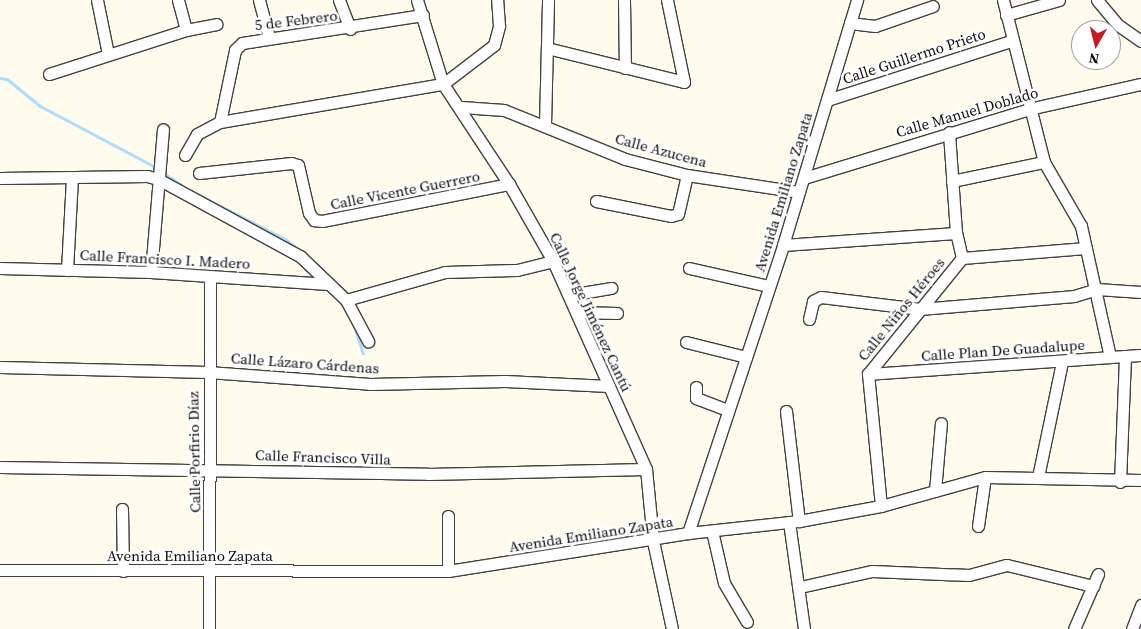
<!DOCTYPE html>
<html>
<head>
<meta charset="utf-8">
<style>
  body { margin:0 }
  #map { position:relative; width:1141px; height:629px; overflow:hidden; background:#fffcee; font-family:"Source Serif 4",serif }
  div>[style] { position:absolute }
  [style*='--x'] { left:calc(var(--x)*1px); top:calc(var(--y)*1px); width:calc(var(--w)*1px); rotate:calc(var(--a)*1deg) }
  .stream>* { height:3px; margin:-1.5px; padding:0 1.5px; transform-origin:1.5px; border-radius:1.5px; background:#aeddfb }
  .roads { filter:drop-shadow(1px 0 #414141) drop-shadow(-1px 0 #414141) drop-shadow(0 1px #414141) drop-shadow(0 -1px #414141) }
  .minor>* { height:11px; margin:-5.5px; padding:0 5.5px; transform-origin:5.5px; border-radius:5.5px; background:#fff }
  span { translate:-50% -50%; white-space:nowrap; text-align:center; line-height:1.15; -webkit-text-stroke:5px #fff; paint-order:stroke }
  .street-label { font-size:15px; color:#0e0e0e }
  .north { position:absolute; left:1071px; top:20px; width:50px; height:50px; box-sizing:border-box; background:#fff; border:1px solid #9f9f9f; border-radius:50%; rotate:188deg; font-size:14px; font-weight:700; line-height:20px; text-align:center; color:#0e0e0e }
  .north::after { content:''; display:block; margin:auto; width:18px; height:22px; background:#c91a1f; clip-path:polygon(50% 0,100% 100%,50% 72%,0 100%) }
</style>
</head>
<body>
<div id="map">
  <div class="stream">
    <i style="--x:0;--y:78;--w:7;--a:8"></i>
    <i style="--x:7;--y:79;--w:43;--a:39.3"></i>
    <i style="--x:40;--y:106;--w:132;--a:27.9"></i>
    <i style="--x:162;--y:172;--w:23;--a:34"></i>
    <i style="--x:195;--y:193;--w:101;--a:27.1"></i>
    <i style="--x:285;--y:239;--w:13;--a:39"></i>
    <i style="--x:353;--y:323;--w:32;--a:72"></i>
  </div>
  <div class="roads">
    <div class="minor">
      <i style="--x:97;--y:0;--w:55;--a:78.5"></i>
      <i style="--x:178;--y:0;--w:31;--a:75"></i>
      <i style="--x:259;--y:0;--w:38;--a:75"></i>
      <i style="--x:339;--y:0;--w:31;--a:69"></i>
      <i style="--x:417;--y:0;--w:88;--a:72.8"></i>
      <i style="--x:443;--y:84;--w:120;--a:56.6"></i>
      <i style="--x:509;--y:184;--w:89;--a:60.3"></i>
      <i style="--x:553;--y:261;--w:228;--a:65.9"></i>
      <i style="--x:646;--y:469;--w:72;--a:84.4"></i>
      <i style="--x:653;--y:541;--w:90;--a:77.8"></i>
      <i style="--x:624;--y:0;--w:68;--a:89.2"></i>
      <i style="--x:1003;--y:0;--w:167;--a:75.8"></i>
      <i style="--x:1044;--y:162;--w:74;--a:60"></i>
      <i style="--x:1081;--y:226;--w:134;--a:77.5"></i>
      <i style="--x:1097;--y:0;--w:33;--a:50"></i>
      <i style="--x:1118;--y:25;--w:28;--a:35"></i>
      <i style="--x:1006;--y:15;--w:55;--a:-15.8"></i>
      <i style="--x:850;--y:23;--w:25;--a:7"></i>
      <i style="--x:875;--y:26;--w:61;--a:-19"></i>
      <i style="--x:547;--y:48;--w:141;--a:13.9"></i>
      <i style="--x:684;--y:82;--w:84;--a:-101.7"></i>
      <i style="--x:49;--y:74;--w:144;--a:-17.8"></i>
      <i style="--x:186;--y:30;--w:31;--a:-11"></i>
      <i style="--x:827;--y:100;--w:193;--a:-17.8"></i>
      <i style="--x:461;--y:107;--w:43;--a:4"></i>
      <i style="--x:504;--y:110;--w:131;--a:22"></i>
      <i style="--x:625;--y:159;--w:64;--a:14.5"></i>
      <i style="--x:687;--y:175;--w:113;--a:8.6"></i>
      <i style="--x:220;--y:122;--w:74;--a:-78.2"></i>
      <i style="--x:235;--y:50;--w:10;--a:-45"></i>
      <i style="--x:242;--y:43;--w:183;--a:-8.8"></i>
      <i style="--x:545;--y:125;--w:125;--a:-88.6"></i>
      <i style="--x:185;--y:155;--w:24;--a:-60"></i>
      <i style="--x:197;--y:134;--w:26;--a:-28"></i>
      <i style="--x:220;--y:122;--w:226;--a:-9.7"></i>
      <i style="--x:443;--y:84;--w:64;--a:-37.4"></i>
      <i style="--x:494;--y:45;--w:20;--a:-75"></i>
      <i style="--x:499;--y:26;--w:26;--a:-94"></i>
      <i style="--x:199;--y:173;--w:93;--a:-6.2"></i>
      <i style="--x:291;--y:163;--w:7;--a:16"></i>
      <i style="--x:298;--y:165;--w:49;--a:77.1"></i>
      <i style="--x:309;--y:213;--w:9;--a:54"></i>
      <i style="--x:314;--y:220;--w:8;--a:7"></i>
      <i style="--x:322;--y:221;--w:191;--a:-11.2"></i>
      <i style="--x:0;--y:178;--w:147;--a:-0.8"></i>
      <i style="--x:147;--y:176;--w:11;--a:15"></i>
      <i style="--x:158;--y:179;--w:162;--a:28.5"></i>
      <i style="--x:300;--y:256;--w:64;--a:43.7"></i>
      <i style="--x:346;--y:300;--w:47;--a:61.8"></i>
      <i style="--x:804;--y:178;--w:235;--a:-17"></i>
      <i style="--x:1029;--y:109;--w:115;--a:-12.6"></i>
      <i style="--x:952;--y:181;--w:94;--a:-11.7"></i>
      <i style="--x:596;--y:201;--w:76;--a:11.3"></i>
      <i style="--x:671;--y:216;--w:7;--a:-16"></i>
      <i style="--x:678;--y:214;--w:40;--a:-77"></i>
      <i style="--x:783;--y:245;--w:173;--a:-4"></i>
      <i style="--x:962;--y:258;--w:124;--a:-4.6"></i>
      <i style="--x:0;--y:268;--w:151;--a:1.5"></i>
      <i style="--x:151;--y:272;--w:177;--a:3.9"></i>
      <i style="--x:689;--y:268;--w:82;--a:12.7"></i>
      <i style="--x:67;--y:270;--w:91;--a:-86.9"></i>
      <i style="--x:151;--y:272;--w:143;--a:-85.2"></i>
      <i style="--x:569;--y:295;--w:43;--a:-9.5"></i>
      <i style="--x:346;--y:300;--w:103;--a:-15.8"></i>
      <i style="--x:445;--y:272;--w:72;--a:-1.6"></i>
      <i style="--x:517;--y:270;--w:37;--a:-14"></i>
      <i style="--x:576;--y:312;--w:41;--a:1.4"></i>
      <i style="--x:809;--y:319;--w:18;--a:-77"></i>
      <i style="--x:813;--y:301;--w:9;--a:-27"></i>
      <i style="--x:821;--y:297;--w:100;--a:6.9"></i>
      <i style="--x:920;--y:309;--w:155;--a:-4.8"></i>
      <i style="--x:1074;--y:296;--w:24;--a:-17"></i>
      <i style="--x:1097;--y:289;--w:44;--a:3.9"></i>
      <i style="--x:686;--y:342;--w:62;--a:14"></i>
      <i style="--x:0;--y:367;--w:208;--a:1.4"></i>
      <i style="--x:208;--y:372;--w:162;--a:4.2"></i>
      <i style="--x:370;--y:384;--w:135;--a:-1.3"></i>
      <i style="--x:505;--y:381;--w:104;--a:2.8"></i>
      <i style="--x:868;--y:374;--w:274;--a:-4"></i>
      <i style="--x:696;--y:387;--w:11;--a:90"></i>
      <i style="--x:696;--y:398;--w:34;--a:21"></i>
      <i style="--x:786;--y:411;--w:111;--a:83.3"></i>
      <i style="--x:0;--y:467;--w:428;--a:0.9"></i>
      <i style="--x:428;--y:474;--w:218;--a:-1.3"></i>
      <i style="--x:1038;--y:477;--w:117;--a:-78.2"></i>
      <i style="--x:1120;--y:482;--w:126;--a:-87.7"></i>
      <i style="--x:935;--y:491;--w:68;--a:-85"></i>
      <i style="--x:881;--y:506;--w:133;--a:-95.6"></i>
      <i style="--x:868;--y:374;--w:149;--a:-51"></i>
      <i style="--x:962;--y:258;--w:26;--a:-103"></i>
      <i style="--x:956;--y:233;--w:101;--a:-94"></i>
      <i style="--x:122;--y:509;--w:62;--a:89.1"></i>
      <i style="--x:789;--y:522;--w:108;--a:82"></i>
      <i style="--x:978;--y:526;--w:49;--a:-81.9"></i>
      <i style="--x:712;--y:531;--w:53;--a:77"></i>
      <i style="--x:724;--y:583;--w:45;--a:59.5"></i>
      <i style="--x:688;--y:533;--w:303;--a:-71.7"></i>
      <i style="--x:783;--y:245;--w:256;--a:-73.2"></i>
      <i style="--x:0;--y:570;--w:448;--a:0.1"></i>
      <i style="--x:448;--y:571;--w:243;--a:-9"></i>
      <i style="--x:688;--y:533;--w:112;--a:-6.2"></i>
      <i style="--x:799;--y:521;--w:83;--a:-10.4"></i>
      <i style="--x:881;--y:506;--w:108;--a:-15.6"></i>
      <i style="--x:985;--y:477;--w:156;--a:1.1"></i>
      <i style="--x:448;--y:571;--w:55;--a:-90"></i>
      <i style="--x:800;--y:587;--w:74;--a:-12.5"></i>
      <i style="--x:872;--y:571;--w:97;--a:2.4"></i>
      <i style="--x:969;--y:575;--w:39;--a:-15"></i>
      <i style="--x:1007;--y:565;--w:89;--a:13.7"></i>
      <i style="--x:209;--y:629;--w:353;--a:-89.8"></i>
      <i style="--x:1074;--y:629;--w:60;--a:-66.4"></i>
      <i style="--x:1132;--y:629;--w:26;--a:-69"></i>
    </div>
  </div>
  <div class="street-label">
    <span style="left:296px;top:20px;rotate:-7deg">5 de Febrero</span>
    <span style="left:914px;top:56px;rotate:-18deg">Calle Guillermo Prieto</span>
    <span style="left:967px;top:112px;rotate:-16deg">Calle Manuel Doblado</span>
    <span style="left:661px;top:150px;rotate:15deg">Calle Azucena</span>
    <span style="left:405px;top:190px;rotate:-11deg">Calle Vicente Guerrero</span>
    <span style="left:783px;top:192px;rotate:-73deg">Avenida Emiliano Zapata</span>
    <span style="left:165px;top:259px;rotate:3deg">Calle Francisco I. Madero</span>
    <span style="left:901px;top:309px;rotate:-51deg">Calle Niños Héroes</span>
    <span style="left:591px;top:312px;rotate:65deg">Calle Jorge Jiménez Cantú</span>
    <span style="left:1003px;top:350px;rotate:-4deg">Calle Plan De Guadalupe</span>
    <span style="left:305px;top:363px;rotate:4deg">Calle Lázaro Cárdenas</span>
    <span style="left:194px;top:452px;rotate:-91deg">Calle Porfirio Díaz</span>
    <span style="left:323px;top:457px;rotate:2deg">Calle Francisco Villa</span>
    <span style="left:591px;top:534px;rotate:-9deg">Avenida Emiliano Zapata</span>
    <span style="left:190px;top:556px">Avenida Emiliano Zapata</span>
  </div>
  <div class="north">N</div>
</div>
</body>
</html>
